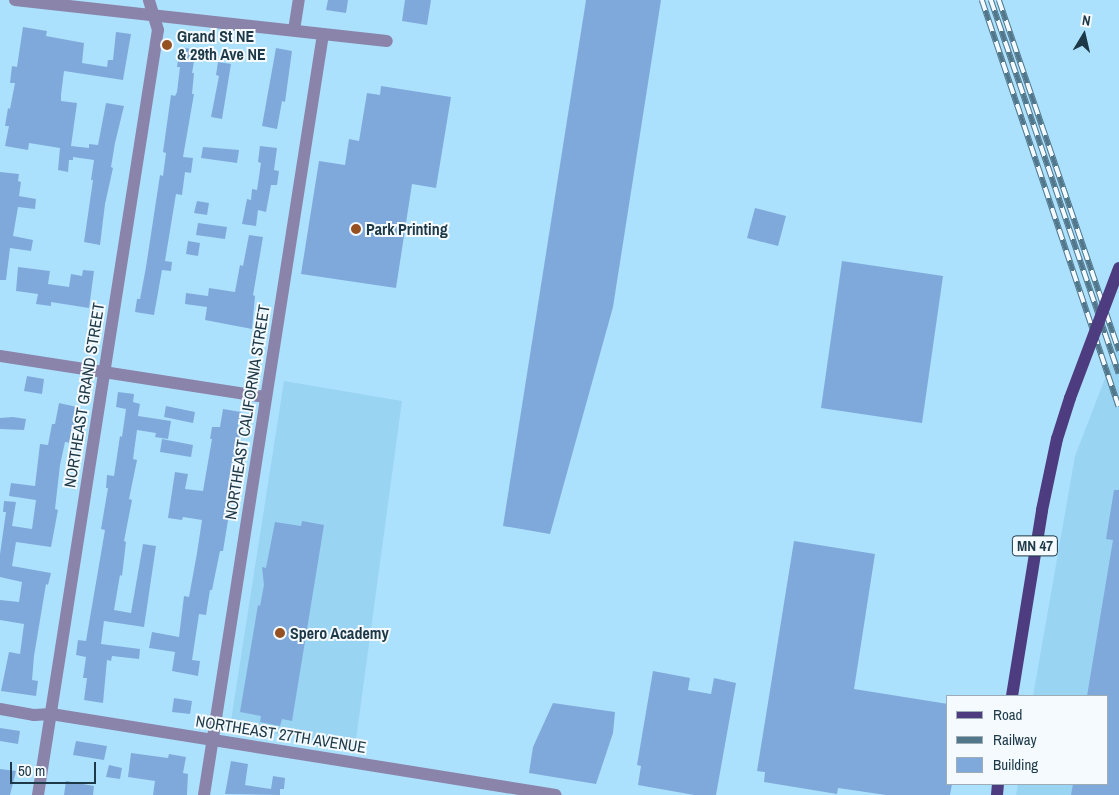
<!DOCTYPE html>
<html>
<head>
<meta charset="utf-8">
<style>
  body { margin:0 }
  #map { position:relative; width:1119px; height:795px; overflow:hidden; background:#ace1fe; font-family:"Archivo Narrow",sans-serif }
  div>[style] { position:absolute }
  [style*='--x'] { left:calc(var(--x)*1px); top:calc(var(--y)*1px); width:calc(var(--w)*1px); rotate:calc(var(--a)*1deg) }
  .built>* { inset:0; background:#99d4f3 }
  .building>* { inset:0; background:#7fa9da }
  .minor>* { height:12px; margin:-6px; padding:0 6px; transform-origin:6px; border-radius:6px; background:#8a84aa }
  .major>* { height:12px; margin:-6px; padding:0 6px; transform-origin:6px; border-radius:6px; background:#4d3c80 }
  .rail>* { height:5.5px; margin-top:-2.75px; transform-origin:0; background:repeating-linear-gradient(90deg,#f4fafe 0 11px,#52778b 0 22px); box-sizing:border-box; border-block:1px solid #52778b }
  .major-bridge>* { height:12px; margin:-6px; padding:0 6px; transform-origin:6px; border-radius:6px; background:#4d3c80 }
  .dots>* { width:14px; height:14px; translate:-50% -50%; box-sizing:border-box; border:2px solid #f4fafe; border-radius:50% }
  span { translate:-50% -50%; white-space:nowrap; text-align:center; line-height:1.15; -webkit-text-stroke:4px #f4fafe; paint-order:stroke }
  .shield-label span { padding:1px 4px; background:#f4fafe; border:1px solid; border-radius:4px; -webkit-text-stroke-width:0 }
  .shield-label { font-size:15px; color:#1d3847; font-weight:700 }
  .poi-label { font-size:16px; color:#1d3847; font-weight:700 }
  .left { translate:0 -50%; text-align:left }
  .street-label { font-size:16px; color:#1d3847 }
  .legend { position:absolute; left:946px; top:695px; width:162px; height:90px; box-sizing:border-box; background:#f4fafe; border:1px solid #9eacb5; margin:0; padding:6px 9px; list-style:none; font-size:15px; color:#1d3847 }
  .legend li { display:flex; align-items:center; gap:10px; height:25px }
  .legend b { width:25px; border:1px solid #9eacb5 }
  .north { position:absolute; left:1059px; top:10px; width:50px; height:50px; -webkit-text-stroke:4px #f4fafe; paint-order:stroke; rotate:9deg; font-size:14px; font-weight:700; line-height:20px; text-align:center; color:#1d3847 }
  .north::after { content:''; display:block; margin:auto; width:18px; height:22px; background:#1d3847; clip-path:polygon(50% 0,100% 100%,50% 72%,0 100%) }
  .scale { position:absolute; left:10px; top:762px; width:86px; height:22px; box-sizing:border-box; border:2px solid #1d3847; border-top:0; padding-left:6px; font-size:15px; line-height:18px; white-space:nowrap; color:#1d3847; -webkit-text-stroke:4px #f4fafe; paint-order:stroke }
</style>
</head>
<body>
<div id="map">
  <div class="built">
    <i style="clip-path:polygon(1119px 342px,1119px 795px,1016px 795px,1018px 784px,1108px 784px,1108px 696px,1033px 696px,1075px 456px)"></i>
    <i style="clip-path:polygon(284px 381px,402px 401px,355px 747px,230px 727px)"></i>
  </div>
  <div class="building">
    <i style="clip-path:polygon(328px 0,348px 0,346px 13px,326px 10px)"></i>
    <i style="clip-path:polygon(405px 0,431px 0,427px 25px,402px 21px)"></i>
    <i style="clip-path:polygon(586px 0,661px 0,613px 307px,550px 534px,503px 526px)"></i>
    <i style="clip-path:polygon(23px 27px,47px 31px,46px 36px,84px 43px,82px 63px,107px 67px,108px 60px,113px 60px,116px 32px,131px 34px,123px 80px,64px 71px,61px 95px,61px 101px,77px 103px,71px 146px,89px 148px,89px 144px,98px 145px,106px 103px,124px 106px,115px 143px,111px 167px,113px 168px,105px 204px,100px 245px,84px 242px,93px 180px,91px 180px,94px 160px,73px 157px,73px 160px,69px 160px,68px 172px,58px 170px,60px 148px,29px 143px,28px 150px,5px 146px,9px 126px,5px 126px,8px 108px,10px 109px,15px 83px,10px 83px,12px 66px,17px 67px)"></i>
    <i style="clip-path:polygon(180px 47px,196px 50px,192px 73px,194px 73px,192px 94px,194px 94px,183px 157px,193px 158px,191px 173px,185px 172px,182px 195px,176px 194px,165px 261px,172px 262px,171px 271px,162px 270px,154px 315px,135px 312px,137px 299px,140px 299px,146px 267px,160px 175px,163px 176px,166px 153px,163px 152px,171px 95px,175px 96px,177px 92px,180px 67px,177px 67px)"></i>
    <i style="clip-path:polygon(276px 48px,292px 51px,285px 102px,282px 101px,277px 129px,262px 126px)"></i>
    <i style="clip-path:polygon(218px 62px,231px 64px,222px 119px,211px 117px,219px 76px,216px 75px)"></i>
    <i style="clip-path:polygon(381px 86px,451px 97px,436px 188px,412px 184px,396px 288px,301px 274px,319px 161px,345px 165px,349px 139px,359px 141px,367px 93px,380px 95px)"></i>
    <i style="clip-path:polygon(260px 146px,277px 148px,274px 170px,279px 171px,277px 185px,271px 185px,266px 212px,258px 210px,256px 226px,242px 224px,247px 199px,251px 200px,252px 189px,257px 190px,261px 163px,258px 162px)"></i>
    <i style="clip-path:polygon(203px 147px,239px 150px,237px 163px,201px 158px)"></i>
    <i style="clip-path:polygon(0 172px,19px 174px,18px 181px,21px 182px,19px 196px,36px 199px,35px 209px,18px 207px,13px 236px,33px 240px,31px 251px,10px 248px,6px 280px,0 280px)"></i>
    <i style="clip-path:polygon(197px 201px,209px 203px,207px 215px,194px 213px)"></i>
    <i style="clip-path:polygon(755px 208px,786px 216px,778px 246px,747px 238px)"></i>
    <i style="clip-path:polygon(198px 223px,227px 227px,225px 239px,196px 235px)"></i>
    <i style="clip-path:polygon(249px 235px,263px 237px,253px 295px,255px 296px,252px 329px,205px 320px,207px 307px,185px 304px,186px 293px,208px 296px,209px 288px,235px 292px,240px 265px,243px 266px)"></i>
    <i style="clip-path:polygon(188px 241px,200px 243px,198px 256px,186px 254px)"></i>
    <i style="clip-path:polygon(842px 261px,943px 276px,922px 423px,821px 408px)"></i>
    <i style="clip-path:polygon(18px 267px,50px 271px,48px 284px,69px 287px,71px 274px,82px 276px,83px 270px,94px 271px,89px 308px,51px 302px,51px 306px,36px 304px,38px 294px,16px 291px)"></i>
    <i style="clip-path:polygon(27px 376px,44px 379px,42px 394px,24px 391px)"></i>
    <i style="clip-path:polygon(118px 392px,134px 394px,133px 402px,140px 404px,138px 416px,171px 421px,168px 439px,155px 437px,156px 433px,137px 430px,133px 459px,137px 460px,129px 499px,132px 500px,124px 541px,126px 542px,122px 576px,120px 575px,114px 610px,131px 613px,143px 544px,156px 546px,144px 627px,104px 621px,101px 644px,140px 649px,139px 659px,112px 656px,111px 661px,107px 660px,103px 703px,84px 700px,87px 678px,83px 678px,86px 657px,76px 655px,78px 640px,86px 641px,105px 530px,101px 529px,108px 488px,106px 488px,107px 475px,114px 476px,120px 436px,122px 437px,126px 409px,116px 407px)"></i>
    <i style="clip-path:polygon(59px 403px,77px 407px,72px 443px,65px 442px,60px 465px,55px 509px,58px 510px,51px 547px,16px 542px,12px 566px,51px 573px,48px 585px,46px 584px,34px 656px,32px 680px,38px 681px,36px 696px,1px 691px,9px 652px,20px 654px,24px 624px,0 620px,0 600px,19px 602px,22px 582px,0 577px,0 554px,6px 512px,3px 512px,4px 501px,16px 502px,12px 526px,32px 529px,36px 500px,9px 496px,11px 483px,35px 486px,40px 444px,48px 445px,52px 424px,55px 424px)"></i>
    <i style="clip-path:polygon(166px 406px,195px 412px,193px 423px,164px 417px)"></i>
    <i style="clip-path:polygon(223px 409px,241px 412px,237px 431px,240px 432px,239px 452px,237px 466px,232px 465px,225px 514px,229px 514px,223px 551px,220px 551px,212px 590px,210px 590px,206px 615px,199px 614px,192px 660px,200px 661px,198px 676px,172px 671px,175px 652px,149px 648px,152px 632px,179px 637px,184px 596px,189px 597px,197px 553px,202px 520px,183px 517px,182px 520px,168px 518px,175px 472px,188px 474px,185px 489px,203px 491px,212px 439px,210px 439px,212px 427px,220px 427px)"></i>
    <i style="clip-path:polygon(13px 417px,26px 419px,24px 430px,0 429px,0 418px)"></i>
    <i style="clip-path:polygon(162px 439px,193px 445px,191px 457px,160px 452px)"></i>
    <i style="clip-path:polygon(1114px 490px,1119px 490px,1119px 795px,1071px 795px,1073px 784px,1108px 784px,1108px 696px,1087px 696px,1113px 540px,1106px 539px)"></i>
    <i style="clip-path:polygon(302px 521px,324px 525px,292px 721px,282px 719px,280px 726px,260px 722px,261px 716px,240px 712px,258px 605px,260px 606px,264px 585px,262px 567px,266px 568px,275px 522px,301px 526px)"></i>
    <i style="clip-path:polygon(794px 541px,875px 554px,854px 689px,948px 704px,948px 784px,952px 784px,950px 795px,886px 795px,838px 788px,837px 794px,764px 782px,765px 772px,757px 771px)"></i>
    <i style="clip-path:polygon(653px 671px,690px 678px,688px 690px,711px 694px,714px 678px,736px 683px,716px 795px,694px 795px,638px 785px,641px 766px,637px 765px)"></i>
    <i style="clip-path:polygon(174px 698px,192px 701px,190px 714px,172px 712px)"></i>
    <i style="clip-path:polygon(553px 703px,615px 712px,613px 733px,596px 784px,529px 773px,533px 747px)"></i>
    <i style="clip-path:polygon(0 728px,20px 731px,18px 744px,0 741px)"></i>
    <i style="clip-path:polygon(76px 741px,107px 746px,104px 760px,73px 755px)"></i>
    <i style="clip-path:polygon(131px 753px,168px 758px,169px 754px,186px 757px,183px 773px,188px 774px,187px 795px,153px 795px,155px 781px,128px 777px)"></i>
    <i style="clip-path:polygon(231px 761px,248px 764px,245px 785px,271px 789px,273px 776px,285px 778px,284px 789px,280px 789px,280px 795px,225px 794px)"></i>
    <i style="clip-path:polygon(109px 765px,122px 768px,120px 779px,106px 777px)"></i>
    <i style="clip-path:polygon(0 769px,16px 771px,10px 795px,0 795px)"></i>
    <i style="clip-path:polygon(66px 781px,94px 786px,93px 795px,64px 795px)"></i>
  </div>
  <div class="minor">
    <i style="--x:15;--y:0;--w:374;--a:6.3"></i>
    <i style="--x:294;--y:30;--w:30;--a:-81"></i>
    <i style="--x:0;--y:356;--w:269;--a:8.8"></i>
    <i style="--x:0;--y:709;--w:35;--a:10"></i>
    <i style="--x:34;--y:715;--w:17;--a:-3"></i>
    <i style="--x:51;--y:714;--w:511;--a:9.11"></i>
    <i style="--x:38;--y:795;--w:774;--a:-81.09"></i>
    <i style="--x:158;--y:30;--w:31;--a:-107"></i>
    <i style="--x:204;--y:795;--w:770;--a:-81.11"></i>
  </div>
  <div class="major">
    <i style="--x:1012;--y:696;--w:188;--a:-80.8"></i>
    <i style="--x:1042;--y:510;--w:73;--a:-78.1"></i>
    <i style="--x:1057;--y:439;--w:43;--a:-72.4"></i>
    <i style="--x:997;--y:795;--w:11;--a:-85"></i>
  </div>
  <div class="rail">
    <i style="--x:982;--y:0;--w:429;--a:71.4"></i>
    <i style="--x:991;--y:0;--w:395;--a:71.1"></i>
    <i style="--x:999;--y:0;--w:371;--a:71.1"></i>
  </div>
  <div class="major-bridge">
    <i style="--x:1070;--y:398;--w:139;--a:-69.3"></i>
  </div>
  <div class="dots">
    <i style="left:167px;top:45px;background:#955122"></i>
    <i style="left:356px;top:229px;background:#955122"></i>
    <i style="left:280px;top:633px;background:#955122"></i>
  </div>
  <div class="shield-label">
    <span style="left:1035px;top:546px">MN 47</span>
  </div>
  <div class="poi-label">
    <span class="left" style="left:177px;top:45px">Grand St NE<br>&amp; 29th Ave NE</span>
    <span class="left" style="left:366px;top:229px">Park Printing</span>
    <span class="left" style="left:290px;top:633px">Spero Academy</span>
  </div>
  <div class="street-label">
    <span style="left:84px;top:395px;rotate:-81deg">NORTHEAST GRAND STREET</span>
    <span style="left:247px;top:412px;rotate:-81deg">NORTHEAST CALIFORNIA STREET</span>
    <span style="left:281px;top:734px;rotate:9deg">NORTHEAST 27TH AVENUE</span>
  </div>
  <ul class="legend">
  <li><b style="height:6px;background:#4d3c80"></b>Road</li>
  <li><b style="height:6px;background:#52778b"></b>Railway</li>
  <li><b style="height:14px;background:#7fa9da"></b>Building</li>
  </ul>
  <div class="north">N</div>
  <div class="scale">50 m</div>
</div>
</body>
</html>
